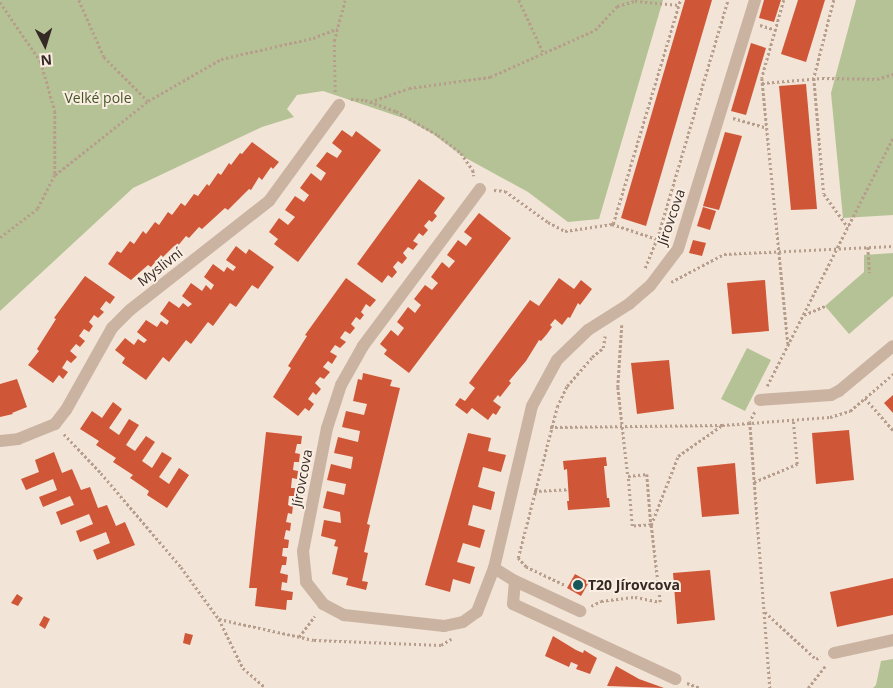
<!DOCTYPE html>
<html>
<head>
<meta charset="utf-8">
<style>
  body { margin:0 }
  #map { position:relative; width:893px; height:688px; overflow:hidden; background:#f2e4d6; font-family:"Open Sans",sans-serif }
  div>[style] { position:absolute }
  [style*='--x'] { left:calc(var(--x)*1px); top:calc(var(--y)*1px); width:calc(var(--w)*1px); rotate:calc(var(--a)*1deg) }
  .green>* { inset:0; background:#b5c296 }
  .building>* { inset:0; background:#cf5738 }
  .path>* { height:2.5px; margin-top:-1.25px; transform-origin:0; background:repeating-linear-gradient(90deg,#b79d8c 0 2.5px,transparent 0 5px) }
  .minor>* { height:12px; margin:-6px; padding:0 6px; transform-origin:6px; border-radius:6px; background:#cbb3a2 }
  .dots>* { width:14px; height:14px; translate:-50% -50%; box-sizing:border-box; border:2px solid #faeee2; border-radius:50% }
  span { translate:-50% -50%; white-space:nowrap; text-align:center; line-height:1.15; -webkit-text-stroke:4px #faeee2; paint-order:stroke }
  .park-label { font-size:14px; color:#465527 }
  .street-label { font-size:14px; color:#352925 }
  .poi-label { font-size:14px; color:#352925; font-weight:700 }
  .left { translate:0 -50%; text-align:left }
  .north { position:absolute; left:20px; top:20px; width:50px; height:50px; -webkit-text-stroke:4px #faeee2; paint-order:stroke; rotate:175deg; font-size:14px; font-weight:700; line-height:20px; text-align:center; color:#352925 }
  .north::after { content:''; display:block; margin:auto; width:18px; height:22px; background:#352925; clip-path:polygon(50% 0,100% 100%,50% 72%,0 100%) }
</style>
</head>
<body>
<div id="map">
  <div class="green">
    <i style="clip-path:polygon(0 0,663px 0,599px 219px,568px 222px,528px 192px,464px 157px,433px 134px,406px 119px,323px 91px,297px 95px,287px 109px,294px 117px,262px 127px,133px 188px,0 311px)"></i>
    <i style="clip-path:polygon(856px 0,893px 0,893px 215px,843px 218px,831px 93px)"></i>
    <i style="clip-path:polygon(893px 253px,893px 296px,849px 334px,825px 306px,864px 272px,864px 255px)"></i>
    <i style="clip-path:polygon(747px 348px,771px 360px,745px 411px,721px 399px)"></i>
    <i style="clip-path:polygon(893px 659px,893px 688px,873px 688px,876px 685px,881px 661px)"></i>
  </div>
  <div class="building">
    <i style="clip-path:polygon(685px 0,712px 0,646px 226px,621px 218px)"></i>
    <i style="clip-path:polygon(764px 0,781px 0,774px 22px,759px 18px)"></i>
    <i style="clip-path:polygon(798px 0,825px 0,806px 62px,781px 54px)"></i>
    <i style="clip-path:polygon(751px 43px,766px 48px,746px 115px,731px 111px)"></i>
    <i style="clip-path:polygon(806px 84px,817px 209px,791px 210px,779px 86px)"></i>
    <i style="clip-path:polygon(342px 130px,352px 137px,356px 131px,381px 150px,298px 262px,274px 244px,278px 239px,269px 232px,279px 218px,288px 225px,295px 217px,285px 210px,295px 196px,304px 202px,309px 195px,300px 188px,311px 173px,321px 181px,326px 173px,316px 166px,327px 152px,337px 158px,342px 151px,332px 143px)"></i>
    <i style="clip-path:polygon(725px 132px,742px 136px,719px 210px,703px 206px)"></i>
    <i style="clip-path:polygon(252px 142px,279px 162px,273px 169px,271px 167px,262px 180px,259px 177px,251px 190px,249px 189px,228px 210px,225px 208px,202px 229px,199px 227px,189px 238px,186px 236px,176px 248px,174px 246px,163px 257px,161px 255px,151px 267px,148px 265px,131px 280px,108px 264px,117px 251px,121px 253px,130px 241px,134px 244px,143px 231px,146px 234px,155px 222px,159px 225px,168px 212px,172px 215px,181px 203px,185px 206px,194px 194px,198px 196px,207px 184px,209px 186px,218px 173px,221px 175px,229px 163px,231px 165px,240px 153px,242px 154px)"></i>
    <i style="clip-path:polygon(419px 179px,445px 198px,434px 213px,437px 216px,432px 222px,429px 220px,424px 226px,428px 230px,423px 236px,419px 233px,413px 241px,418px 244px,413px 250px,408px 247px,403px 253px,407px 258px,402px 264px,398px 261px,393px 267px,397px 272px,392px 278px,388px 275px,382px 283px,357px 264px)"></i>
    <i style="clip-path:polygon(703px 207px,716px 211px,710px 230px,697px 226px)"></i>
    <i style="clip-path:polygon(479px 213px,511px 238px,409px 373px,384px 354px,387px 350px,380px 344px,391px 330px,398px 336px,404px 328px,397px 322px,408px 307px,415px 313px,421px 305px,414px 299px,425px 285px,432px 290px,438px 283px,431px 277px,442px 262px,449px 268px,455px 261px,447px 255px,458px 240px,466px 246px,472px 238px,464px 232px)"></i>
    <i style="clip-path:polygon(693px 240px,706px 243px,702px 256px,689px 253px)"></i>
    <i style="clip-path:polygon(236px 246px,246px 254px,249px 249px,274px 267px,258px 289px,252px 285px,236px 307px,230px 303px,213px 326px,208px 322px,191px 344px,186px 340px,169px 362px,163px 357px,146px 380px,122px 363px,125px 358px,115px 350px,125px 338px,134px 345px,138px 339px,144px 343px,147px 340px,137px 332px,146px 320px,157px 327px,161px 321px,167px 325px,169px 321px,160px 314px,169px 301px,179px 308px,183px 303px,188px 307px,192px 304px,182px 296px,191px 283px,202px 291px,206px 285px,211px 290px,214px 285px,204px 277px,213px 264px,224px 272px,227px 267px,233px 271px,236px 267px,226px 260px)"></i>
    <i style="clip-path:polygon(85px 276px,115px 297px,110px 304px,106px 301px,100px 309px,104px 312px,98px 318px,94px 315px,89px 322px,93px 326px,89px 332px,84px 329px,79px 336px,85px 341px,80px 347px,76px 344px,70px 351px,77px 357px,71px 363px,67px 360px,62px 368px,68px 372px,63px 379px,59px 375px,53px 383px,28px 365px,39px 351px,37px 349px,56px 319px,54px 318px)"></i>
    <i style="clip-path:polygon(346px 278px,376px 300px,370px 307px,366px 304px,361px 312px,364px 315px,360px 320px,356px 317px,351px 324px,355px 328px,350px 334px,345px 331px,340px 338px,346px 342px,340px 348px,335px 345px,330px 352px,337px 356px,332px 364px,328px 361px,323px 367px,330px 372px,324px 379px,320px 377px,315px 383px,321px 389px,316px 395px,313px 392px,308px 399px,314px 404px,309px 411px,305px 408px,298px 416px,273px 397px,291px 368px,288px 366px,307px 336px,305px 335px)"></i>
    <i style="clip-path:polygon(559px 278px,574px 289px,581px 280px,592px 289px,580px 305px,578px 303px,570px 318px,568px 317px,562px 325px,555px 319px,550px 325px,552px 327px,547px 334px,541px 341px,539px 340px,526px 361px,509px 381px,511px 383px,500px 397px,498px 395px,493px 401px,501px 407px,496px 415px,493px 413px,488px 420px,472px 408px,467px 414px,455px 405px,460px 398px,465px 401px,475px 388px,469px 383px,530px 300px,539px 306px)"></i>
    <i style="clip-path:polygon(765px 280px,769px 331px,732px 334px,727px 283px)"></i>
    <i style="clip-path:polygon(669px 360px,674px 409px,637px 414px,631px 363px)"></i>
    <i style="clip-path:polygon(363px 373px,392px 380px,390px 386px,400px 388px,367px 524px,370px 525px,364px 552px,368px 553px,362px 581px,368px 582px,366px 590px,346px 585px,348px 578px,332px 574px,338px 547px,334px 546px,336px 540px,321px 536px,324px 520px,341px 523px,340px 512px,323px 508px,327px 491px,344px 495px,346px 484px,327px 480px,331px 464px,351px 469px,353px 457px,334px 453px,338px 437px,358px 442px,360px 431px,342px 427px,346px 411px,364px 415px,367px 404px,353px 401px,358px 379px,362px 380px)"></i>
    <i style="clip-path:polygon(17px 379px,27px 407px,12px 413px,13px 414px,0 417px,0 384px)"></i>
    <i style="clip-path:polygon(893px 395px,893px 413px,884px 403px)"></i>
    <i style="clip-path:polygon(113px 402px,122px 409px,109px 428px,119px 435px,129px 419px,139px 425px,126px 445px,135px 451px,146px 436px,155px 442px,142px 461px,152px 468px,162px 452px,172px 458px,159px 477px,169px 484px,179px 468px,189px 475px,167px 508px,147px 495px,149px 491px,130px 478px,133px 475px,113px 462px,116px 458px,96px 445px,99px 441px,80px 429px,92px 411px,102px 418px)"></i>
    <i style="clip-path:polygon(849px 430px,854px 480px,816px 484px,812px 433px)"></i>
    <i style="clip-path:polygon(266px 432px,302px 436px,301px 444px,297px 444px,295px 453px,300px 454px,299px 462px,294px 462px,293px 470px,298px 471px,297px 479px,292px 478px,291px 488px,295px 488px,294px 496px,289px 496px,288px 505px,293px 506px,292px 514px,288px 513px,286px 522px,291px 523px,290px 531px,286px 530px,284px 539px,289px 540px,288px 548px,283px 548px,282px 556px,287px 557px,286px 565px,282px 565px,280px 573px,288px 575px,287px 583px,282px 582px,281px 590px,293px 592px,292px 600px,287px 600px,286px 610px,255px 606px,257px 588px,249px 588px)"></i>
    <i style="clip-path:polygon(468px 433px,491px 438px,488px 451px,506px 455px,501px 472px,483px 467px,478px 487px,495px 492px,491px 510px,473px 505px,468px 525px,485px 530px,480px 548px,463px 543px,457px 562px,475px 567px,470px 584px,453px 579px,450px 592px,425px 585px)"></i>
    <i style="clip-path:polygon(54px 452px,62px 473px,72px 469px,81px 490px,90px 487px,98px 508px,107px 505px,116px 526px,125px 522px,135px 545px,97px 560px,93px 550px,110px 543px,106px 532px,80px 542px,76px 531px,93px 524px,89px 514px,61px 525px,56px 512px,74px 505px,70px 496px,43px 507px,39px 497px,57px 490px,53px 479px,26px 490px,21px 479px,39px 472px,35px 460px)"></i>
    <i style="clip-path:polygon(606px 457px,607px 466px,604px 466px,607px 498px,609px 498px,610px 507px,568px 510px,567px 501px,569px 501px,567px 469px,564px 470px,563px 461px)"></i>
    <i style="clip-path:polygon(735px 463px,739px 514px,702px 517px,697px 467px)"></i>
    <i style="clip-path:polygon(710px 570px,715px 620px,677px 624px,673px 573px)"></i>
    <i style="clip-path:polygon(575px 574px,589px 582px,581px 596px,567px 588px)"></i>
    <i style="clip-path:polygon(893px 578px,893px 615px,837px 627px,830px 592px)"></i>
    <i style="clip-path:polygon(17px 594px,23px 598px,18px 606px,11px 603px)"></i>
    <i style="clip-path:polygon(44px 616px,50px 619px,45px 629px,39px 625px)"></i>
    <i style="clip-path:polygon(185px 633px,193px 635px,190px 645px,183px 643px)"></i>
    <i style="clip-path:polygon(553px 636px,576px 650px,583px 653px,584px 650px,597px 658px,590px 674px,576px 669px,578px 665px,571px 662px,569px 667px,545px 656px)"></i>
    <i style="clip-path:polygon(616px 666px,639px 679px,664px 688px,607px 686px)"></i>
  </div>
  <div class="path">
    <i style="--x:79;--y:0;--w:62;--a:66.3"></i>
    <i style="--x:104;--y:57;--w:62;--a:45"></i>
    <i style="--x:519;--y:0;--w:57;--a:65.2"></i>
    <i style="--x:784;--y:0;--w:81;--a:105.8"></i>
    <i style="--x:762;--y:78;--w:267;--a:84.4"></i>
    <i style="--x:834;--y:0;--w:81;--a:104.4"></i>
    <i style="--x:814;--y:78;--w:116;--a:85.1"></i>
    <i style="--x:824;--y:194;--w:41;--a:54"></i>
    <i style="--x:0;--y:2;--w:73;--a:55.7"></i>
    <i style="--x:41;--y:62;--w:51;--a:74.1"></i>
    <i style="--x:55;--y:111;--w:64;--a:90"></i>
    <i style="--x:55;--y:175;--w:38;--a:117"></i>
    <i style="--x:38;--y:209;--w:48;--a:142.7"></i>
    <i style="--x:760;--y:25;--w:17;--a:17"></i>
    <i style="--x:762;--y:83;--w:60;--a:-4.8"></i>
    <i style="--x:822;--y:78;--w:55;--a:1"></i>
    <i style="--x:877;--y:79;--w:17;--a:-17"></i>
    <i style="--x:335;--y:92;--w:51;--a:-91.1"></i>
    <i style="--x:334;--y:41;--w:42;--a:-75"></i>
    <i style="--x:351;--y:99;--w:14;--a:4"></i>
    <i style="--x:365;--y:100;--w:33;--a:20"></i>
    <i style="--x:396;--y:111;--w:48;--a:29.7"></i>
    <i style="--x:438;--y:135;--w:29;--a:38"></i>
    <i style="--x:461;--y:153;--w:21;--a:55"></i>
    <i style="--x:473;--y:170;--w:6;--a:81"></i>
    <i style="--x:370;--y:102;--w:41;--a:-19.7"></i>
    <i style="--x:409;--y:88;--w:82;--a:-7.7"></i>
    <i style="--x:490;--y:77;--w:115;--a:-24.1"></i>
    <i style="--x:595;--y:30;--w:33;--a:-47"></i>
    <i style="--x:617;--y:6;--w:19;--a:-16"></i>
    <i style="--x:635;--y:1;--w:44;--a:5.2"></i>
    <i style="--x:733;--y:118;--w:35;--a:16"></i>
    <i style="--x:55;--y:175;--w:119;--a:-38.5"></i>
    <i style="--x:148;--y:101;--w:84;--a:-29.9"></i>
    <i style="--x:221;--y:59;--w:94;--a:-12.9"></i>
    <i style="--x:313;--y:38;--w:26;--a:-21"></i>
    <i style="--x:494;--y:190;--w:11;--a:5"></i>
    <i style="--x:505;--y:191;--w:53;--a:35.8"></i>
    <i style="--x:548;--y:222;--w:19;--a:28"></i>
    <i style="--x:565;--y:231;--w:48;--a:-8.5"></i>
    <i style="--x:612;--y:224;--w:47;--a:18.4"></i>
    <i style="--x:613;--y:224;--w:234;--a:-73.3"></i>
    <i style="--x:868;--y:247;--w:26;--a:86"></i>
    <i style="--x:645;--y:268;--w:31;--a:-68"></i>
    <i style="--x:657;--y:239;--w:249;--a:-73.5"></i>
    <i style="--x:671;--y:282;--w:60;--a:-27.8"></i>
    <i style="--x:724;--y:254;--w:169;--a:-2.7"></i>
    <i style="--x:804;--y:315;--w:23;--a:-23"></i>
    <i style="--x:622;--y:325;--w:62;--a:93.7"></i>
    <i style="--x:618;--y:387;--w:90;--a:83.6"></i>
    <i style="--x:767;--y:386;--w:278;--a:-63.1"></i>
    <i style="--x:865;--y:398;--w:43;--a:48.8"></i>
    <i style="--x:755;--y:412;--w:11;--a:117"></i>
    <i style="--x:750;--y:422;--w:267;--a:85.7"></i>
    <i style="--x:550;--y:427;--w:172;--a:-0.7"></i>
    <i style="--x:722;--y:425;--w:108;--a:-4.2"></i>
    <i style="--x:830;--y:417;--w:21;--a:-17"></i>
    <i style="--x:850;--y:411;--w:57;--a:-40.7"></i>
    <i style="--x:64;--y:434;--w:54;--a:46.5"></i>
    <i style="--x:101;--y:473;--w:123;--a:49.6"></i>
    <i style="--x:181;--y:567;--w:64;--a:53.8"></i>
    <i style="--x:219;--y:619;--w:55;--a:63.9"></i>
    <i style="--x:243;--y:668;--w:30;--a:41"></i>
    <i style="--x:647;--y:474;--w:51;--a:85.5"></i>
    <i style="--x:651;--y:525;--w:19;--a:177"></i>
    <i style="--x:632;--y:526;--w:50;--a:-94.6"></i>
    <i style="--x:628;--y:476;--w:19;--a:-6"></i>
    <i style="--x:754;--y:482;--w:47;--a:-22.7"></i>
    <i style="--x:797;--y:464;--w:45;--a:-95.1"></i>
    <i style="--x:534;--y:491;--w:34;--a:-3"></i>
    <i style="--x:564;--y:585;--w:42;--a:-154.7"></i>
    <i style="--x:526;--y:567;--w:12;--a:-132"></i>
    <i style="--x:518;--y:558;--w:156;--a:-75.5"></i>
    <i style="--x:557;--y:407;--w:23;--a:-65"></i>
    <i style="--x:567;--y:386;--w:38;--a:-49"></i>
    <i style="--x:592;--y:357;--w:14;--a:-39"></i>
    <i style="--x:603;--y:348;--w:12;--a:-81"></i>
    <i style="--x:591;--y:606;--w:11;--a:-27"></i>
    <i style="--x:601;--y:601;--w:34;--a:-7"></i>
    <i style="--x:635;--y:597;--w:25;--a:11"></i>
    <i style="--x:660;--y:602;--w:78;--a:-96.7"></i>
    <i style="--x:651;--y:525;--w:74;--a:-68.6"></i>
    <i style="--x:678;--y:456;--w:52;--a:-34.9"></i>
    <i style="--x:765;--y:612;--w:69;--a:42.7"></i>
    <i style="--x:816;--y:659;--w:5;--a:-22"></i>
    <i style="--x:219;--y:619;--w:97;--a:12.5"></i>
    <i style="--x:314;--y:640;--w:127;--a:2.3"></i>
    <i style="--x:441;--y:645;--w:12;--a:-31"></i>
    <i style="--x:299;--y:637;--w:26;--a:-53"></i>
    <i style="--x:687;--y:683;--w:14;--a:21"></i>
    <i style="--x:808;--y:688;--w:29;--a:-52"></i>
  </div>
  <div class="minor">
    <i style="--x:480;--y:189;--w:196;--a:126.7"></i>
    <i style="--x:363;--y:346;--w:45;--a:119.4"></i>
    <i style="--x:341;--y:385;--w:45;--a:108"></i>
    <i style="--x:327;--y:428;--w:125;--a:101"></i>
    <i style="--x:303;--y:551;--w:31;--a:84"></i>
    <i style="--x:306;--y:582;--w:28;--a:52"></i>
    <i style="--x:323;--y:604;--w:24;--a:28"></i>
    <i style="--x:344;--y:615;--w:101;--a:6.3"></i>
    <i style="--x:444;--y:626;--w:19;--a:-12"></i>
    <i style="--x:463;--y:622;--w:17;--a:-36"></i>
    <i style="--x:477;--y:612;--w:47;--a:-68.9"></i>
    <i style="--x:494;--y:568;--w:166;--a:-76.8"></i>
    <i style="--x:532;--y:406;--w:52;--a:-61.5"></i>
    <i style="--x:557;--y:360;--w:43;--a:-44.1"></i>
    <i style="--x:588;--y:330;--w:49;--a:-32.4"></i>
    <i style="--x:629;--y:304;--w:28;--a:-41"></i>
    <i style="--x:650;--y:286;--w:46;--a:-52.9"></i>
    <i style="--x:678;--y:249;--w:261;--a:-72.8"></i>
    <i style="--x:760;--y:400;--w:71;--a:-4"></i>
    <i style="--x:831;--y:395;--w:9;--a:-27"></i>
    <i style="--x:839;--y:391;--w:70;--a:-39.8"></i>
    <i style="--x:0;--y:441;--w:18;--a:-6"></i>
    <i style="--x:18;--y:439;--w:40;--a:-22"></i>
    <i style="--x:55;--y:424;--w:18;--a:-52"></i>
    <i style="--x:66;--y:410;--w:94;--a:-60.7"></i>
    <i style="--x:112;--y:328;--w:25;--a:-45"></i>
    <i style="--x:130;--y:310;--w:177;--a:-38.1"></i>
    <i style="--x:269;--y:201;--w:119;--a:-53.9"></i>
    <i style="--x:494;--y:568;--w:25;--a:32"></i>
    <i style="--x:515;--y:581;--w:23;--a:95"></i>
    <i style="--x:513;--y:604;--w:179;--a:24.8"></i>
    <i style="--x:515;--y:581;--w:72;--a:24.8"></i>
    <i style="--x:834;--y:653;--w:60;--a:-12.4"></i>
  </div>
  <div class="dots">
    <i style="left:578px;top:585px;background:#185759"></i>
  </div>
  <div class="park-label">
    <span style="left:98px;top:98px">Velké pole</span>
  </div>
  <div class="street-label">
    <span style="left:671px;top:217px;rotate:-71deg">Jírovcova</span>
    <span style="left:160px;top:267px;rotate:-38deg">Myslivní</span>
    <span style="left:302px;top:478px;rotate:-79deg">Jírovcova</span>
  </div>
  <div class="poi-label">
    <span class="left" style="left:588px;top:585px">T20 Jírovcova</span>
  </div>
  <div class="north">N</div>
</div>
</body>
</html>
